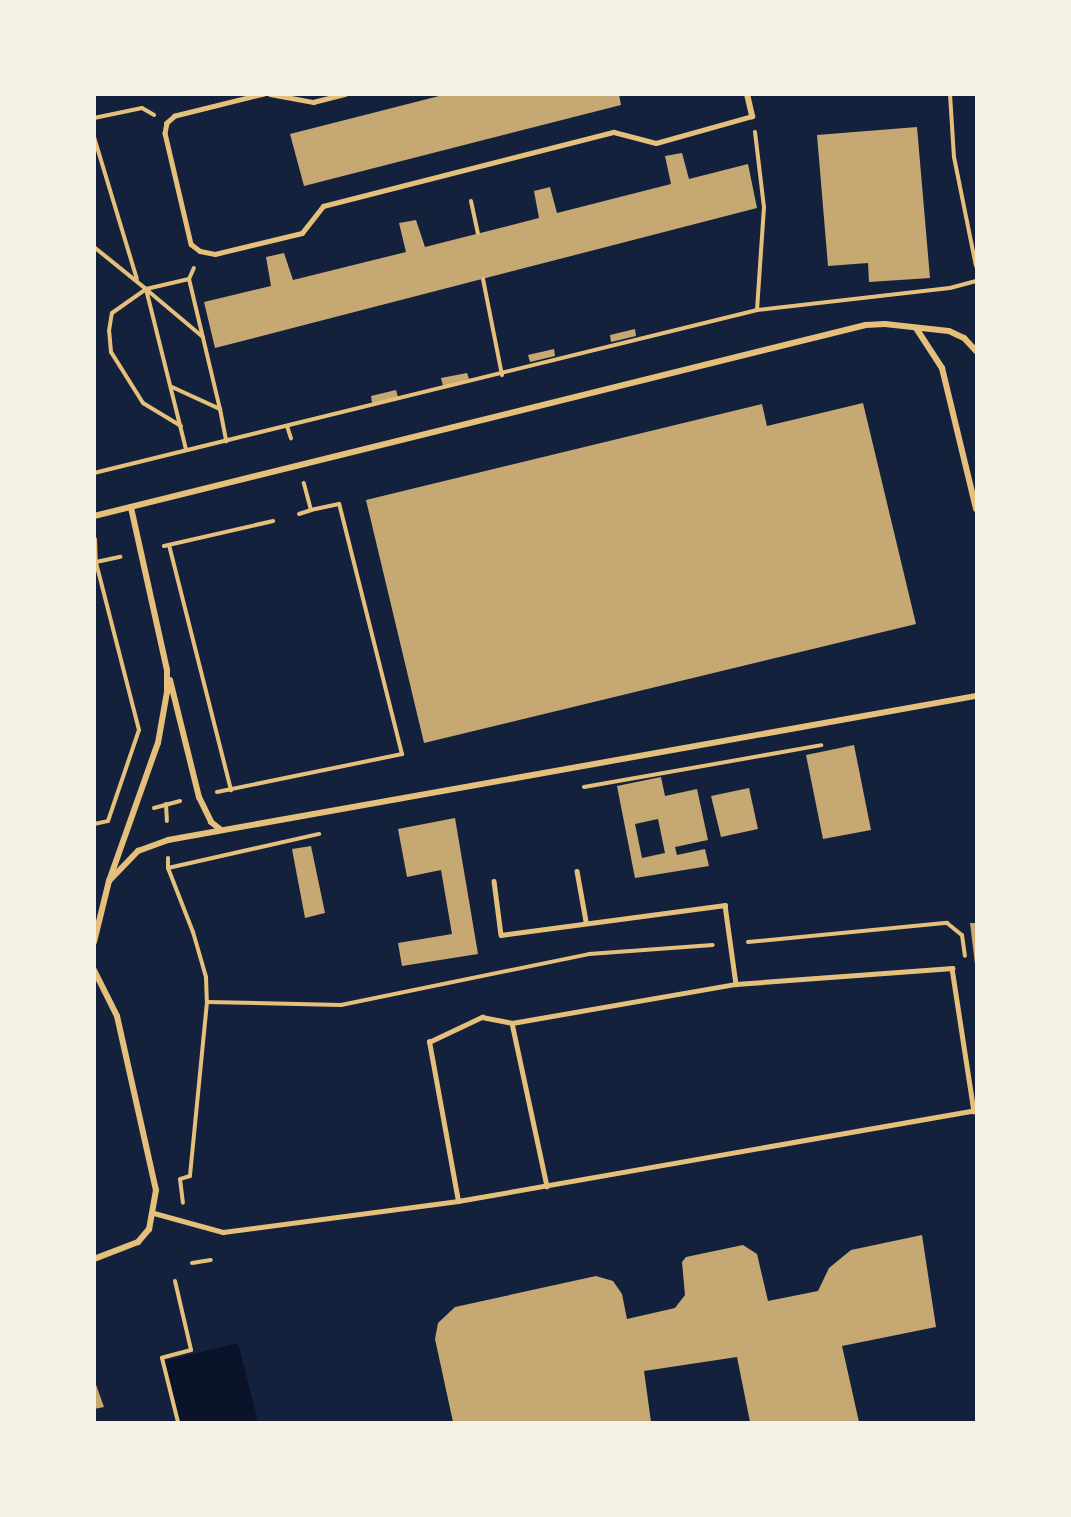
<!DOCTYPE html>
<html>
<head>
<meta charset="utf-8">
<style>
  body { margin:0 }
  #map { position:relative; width:1071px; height:1517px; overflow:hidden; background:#14213d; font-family:Rubik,sans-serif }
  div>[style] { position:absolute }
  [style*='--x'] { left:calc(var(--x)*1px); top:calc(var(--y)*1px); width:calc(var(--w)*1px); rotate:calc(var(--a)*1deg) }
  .water>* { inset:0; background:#0b132b }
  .building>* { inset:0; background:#c6a872 }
  .path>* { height:4px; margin:-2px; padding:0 2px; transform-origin:2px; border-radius:2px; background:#e5c07b }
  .service>* { height:4.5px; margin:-2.25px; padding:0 2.25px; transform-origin:2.25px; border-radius:2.25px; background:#e5c07b }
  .minor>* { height:6px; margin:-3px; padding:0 3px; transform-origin:3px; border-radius:3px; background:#e5c07b }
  span { translate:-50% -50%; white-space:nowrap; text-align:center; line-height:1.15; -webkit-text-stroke:6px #f6f1e7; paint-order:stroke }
  .frame { position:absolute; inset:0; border:96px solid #f6f1e7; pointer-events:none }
</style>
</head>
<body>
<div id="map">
  <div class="water">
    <i style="clip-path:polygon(238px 1343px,258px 1422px,180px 1422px,165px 1361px)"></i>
  </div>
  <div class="building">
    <i style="clip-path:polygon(447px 94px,619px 94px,621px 105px,304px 186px,290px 134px)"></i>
    <i style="clip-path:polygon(917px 127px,930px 278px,869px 282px,868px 263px,828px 266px,817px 135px)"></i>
    <i style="clip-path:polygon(682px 153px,689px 179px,748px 164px,757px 208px,215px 348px,204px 302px,271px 286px,266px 257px,284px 253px,293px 280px,406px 252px,399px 223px,416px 220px,425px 247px,539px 218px,534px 191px,550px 187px,557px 213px,671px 184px,665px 156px)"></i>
    <i style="clip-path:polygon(635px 329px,636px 336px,611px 342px,610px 335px)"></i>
    <i style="clip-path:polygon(554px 349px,555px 356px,530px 362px,528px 355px)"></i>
    <i style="clip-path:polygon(467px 373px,469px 379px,443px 386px,441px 378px)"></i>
    <i style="clip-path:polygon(396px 390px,398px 397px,372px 403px,371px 396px)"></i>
    <i style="clip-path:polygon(863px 403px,916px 624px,424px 743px,366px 500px,762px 404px,767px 426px)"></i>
    <i style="clip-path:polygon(854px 745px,871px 830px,823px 839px,806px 755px)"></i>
    <i style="clip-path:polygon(evenodd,661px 777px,665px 796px,697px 789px,708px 840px,675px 847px,677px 855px,705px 849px,709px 866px,635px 878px,617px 786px,661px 777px,658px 819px,665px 853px,642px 858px,635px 824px,658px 819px)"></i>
    <i style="clip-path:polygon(749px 788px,758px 829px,721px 837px,711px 796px)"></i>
    <i style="clip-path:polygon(455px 818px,478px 954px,402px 966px,398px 943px,452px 934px,441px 870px,407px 877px,398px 829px)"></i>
    <i style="clip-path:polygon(311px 846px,325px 913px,305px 918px,292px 849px)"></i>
    <i style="clip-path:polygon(970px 923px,976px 923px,976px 964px,975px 964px)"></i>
    <i style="clip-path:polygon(922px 1235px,936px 1327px,842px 1346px,859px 1422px,750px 1422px,737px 1357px,644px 1371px,651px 1422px,453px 1422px,435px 1339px,438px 1323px,455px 1307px,596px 1276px,613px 1281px,622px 1294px,627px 1319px,675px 1308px,685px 1295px,682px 1262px,686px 1257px,743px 1245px,757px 1254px,768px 1301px,818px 1291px,829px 1268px,851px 1250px)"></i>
    <i style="clip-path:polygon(94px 1379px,104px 1407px,94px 1409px)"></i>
  </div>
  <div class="path">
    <i style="--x:950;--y:94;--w:63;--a:86.4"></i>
    <i style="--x:954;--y:157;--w:111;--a:78.6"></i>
    <i style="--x:94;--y:118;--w:49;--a:-11.8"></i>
    <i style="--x:142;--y:108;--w:14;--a:30"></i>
    <i style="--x:755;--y:132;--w:76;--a:83.2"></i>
    <i style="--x:764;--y:207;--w:103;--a:93.9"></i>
    <i style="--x:94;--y:137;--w:148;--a:73.2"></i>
    <i style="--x:471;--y:201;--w:33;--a:78"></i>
    <i style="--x:94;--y:247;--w:67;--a:38.9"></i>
    <i style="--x:146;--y:289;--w:166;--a:76"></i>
    <i style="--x:189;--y:279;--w:134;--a:76.6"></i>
    <i style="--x:483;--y:279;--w:98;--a:78.8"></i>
    <i style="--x:147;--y:290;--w:73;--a:40"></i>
    <i style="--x:172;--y:387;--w:53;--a:24.6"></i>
    <i style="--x:220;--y:409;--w:33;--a:79"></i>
    <i style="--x:181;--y:426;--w:44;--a:-148.8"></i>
    <i style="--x:143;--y:403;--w:60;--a:-122.1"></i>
    <i style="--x:111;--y:352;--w:21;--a:-95"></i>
    <i style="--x:109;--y:331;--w:18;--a:-81"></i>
    <i style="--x:112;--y:313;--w:42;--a:-35.2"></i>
    <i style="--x:146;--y:289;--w:44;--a:-13.1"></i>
    <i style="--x:189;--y:279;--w:12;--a:-66"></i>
    <i style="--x:287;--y:426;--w:13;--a:72"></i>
    <i style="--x:94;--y:473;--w:683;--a:-13.81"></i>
    <i style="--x:757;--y:310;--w:194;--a:-6.5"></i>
    <i style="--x:950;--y:288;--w:27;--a:-15"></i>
    <i style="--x:299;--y:514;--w:13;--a:-18"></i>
    <i style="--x:95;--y:539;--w:23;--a:88"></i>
    <i style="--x:169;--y:545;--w:253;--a:75.8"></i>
    <i style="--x:164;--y:546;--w:112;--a:-12.9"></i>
    <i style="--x:584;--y:787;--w:241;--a:-10"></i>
    <i style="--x:217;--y:792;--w:189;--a:-11.6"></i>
    <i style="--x:402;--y:754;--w:258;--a:-104.1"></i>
    <i style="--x:339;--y:504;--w:29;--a:168"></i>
    <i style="--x:311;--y:510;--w:28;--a:-105"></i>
    <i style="--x:166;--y:804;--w:17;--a:87"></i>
    <i style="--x:154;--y:808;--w:27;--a:-15"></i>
    <i style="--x:108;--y:821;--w:96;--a:-71.2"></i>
    <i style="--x:139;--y:730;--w:173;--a:-104.4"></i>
    <i style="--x:96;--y:562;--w:25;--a:-12"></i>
    <i style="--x:94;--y:824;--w:14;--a:-12"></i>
    <i style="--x:168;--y:858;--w:10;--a:90"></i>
    <i style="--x:168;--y:868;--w:69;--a:68.7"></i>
    <i style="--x:193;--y:932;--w:47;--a:73.9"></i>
    <i style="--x:206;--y:977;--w:25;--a:88"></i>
    <i style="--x:207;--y:1002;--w:175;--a:95.6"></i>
    <i style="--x:190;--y:1176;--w:10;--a:163"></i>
    <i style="--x:180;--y:1179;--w:24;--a:83"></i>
    <i style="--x:168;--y:868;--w:155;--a:-12.7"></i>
    <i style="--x:748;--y:942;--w:200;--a:-5.5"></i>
    <i style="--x:947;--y:923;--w:19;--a:39"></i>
    <i style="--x:962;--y:935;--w:21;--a:82"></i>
    <i style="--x:207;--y:1002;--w:134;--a:1.3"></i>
    <i style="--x:341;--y:1005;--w:253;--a:-11.6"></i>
    <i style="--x:589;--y:954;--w:124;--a:-4.2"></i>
    <i style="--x:192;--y:1263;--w:19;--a:-9"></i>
    <i style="--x:175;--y:1281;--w:71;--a:76.9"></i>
    <i style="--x:191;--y:1350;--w:30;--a:165"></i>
    <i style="--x:162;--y:1358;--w:66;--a:76"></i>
  </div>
  <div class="service">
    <i style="--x:264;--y:94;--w:92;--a:166.1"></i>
    <i style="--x:175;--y:116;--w:11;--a:139"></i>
    <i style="--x:167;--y:123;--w:10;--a:101"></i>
    <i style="--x:165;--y:133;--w:114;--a:76.8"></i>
    <i style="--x:191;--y:244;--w:11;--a:38"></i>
    <i style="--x:200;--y:251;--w:15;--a:11"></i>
    <i style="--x:215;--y:254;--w:89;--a:-13.6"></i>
    <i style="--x:302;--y:233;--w:34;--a:-52"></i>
    <i style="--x:323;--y:206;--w:300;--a:-14.3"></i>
    <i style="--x:614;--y:132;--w:43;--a:14.7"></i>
    <i style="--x:656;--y:143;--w:100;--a:-15.7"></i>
    <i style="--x:270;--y:94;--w:44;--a:10.5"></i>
    <i style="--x:313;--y:102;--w:33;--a:-14"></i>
    <i style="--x:577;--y:871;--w:51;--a:79.8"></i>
    <i style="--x:494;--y:881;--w:54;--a:82.6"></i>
    <i style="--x:501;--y:935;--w:226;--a:-7.6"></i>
    <i style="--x:725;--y:905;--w:80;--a:82.1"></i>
    <i style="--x:512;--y:1023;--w:227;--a:-9.9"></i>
    <i style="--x:736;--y:984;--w:217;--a:-4.2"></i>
    <i style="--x:952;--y:968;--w:145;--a:81.3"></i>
    <i style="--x:458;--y:1201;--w:162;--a:-100.3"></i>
    <i style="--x:429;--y:1042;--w:59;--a:-25.3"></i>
    <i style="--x:482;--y:1017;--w:31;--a:11"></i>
    <i style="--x:512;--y:1023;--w:167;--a:77.9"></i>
    <i style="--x:154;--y:1213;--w:72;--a:15.4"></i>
    <i style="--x:223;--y:1232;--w:237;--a:-7.5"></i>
    <i style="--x:458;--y:1201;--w:526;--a:-9.96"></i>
  </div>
  <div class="minor">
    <i style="--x:747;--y:94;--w:23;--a:77"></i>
    <i style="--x:916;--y:328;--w:48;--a:57"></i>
    <i style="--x:942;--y:368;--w:145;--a:76.4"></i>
    <i style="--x:94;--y:516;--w:795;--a:-13.9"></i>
    <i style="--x:866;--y:325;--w:19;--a:-3"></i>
    <i style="--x:885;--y:324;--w:64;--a:6.2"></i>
    <i style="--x:949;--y:331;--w:17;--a:25"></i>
    <i style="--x:964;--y:338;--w:18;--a:47"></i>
    <i style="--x:170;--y:680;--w:121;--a:76.1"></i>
    <i style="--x:199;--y:797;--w:28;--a:64"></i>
    <i style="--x:211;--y:822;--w:11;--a:38"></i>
    <i style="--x:109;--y:881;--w:42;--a:-46"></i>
    <i style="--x:138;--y:851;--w:32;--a:-20"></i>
    <i style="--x:168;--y:840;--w:821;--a:-10.11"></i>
    <i style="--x:94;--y:942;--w:63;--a:-76.2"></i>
    <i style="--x:109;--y:881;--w:146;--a:-70.5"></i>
    <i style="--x:158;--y:743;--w:52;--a:-80"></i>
    <i style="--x:167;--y:692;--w:22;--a:-90"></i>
    <i style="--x:167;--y:670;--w:167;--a:-102.5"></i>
    <i style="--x:94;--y:970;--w:51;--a:63.4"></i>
    <i style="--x:117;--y:1016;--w:178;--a:77.4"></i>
    <i style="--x:156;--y:1190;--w:40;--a:100"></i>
    <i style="--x:149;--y:1229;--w:17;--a:130"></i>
    <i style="--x:138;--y:1242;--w:47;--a:158.9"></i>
  </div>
  <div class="frame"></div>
</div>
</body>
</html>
